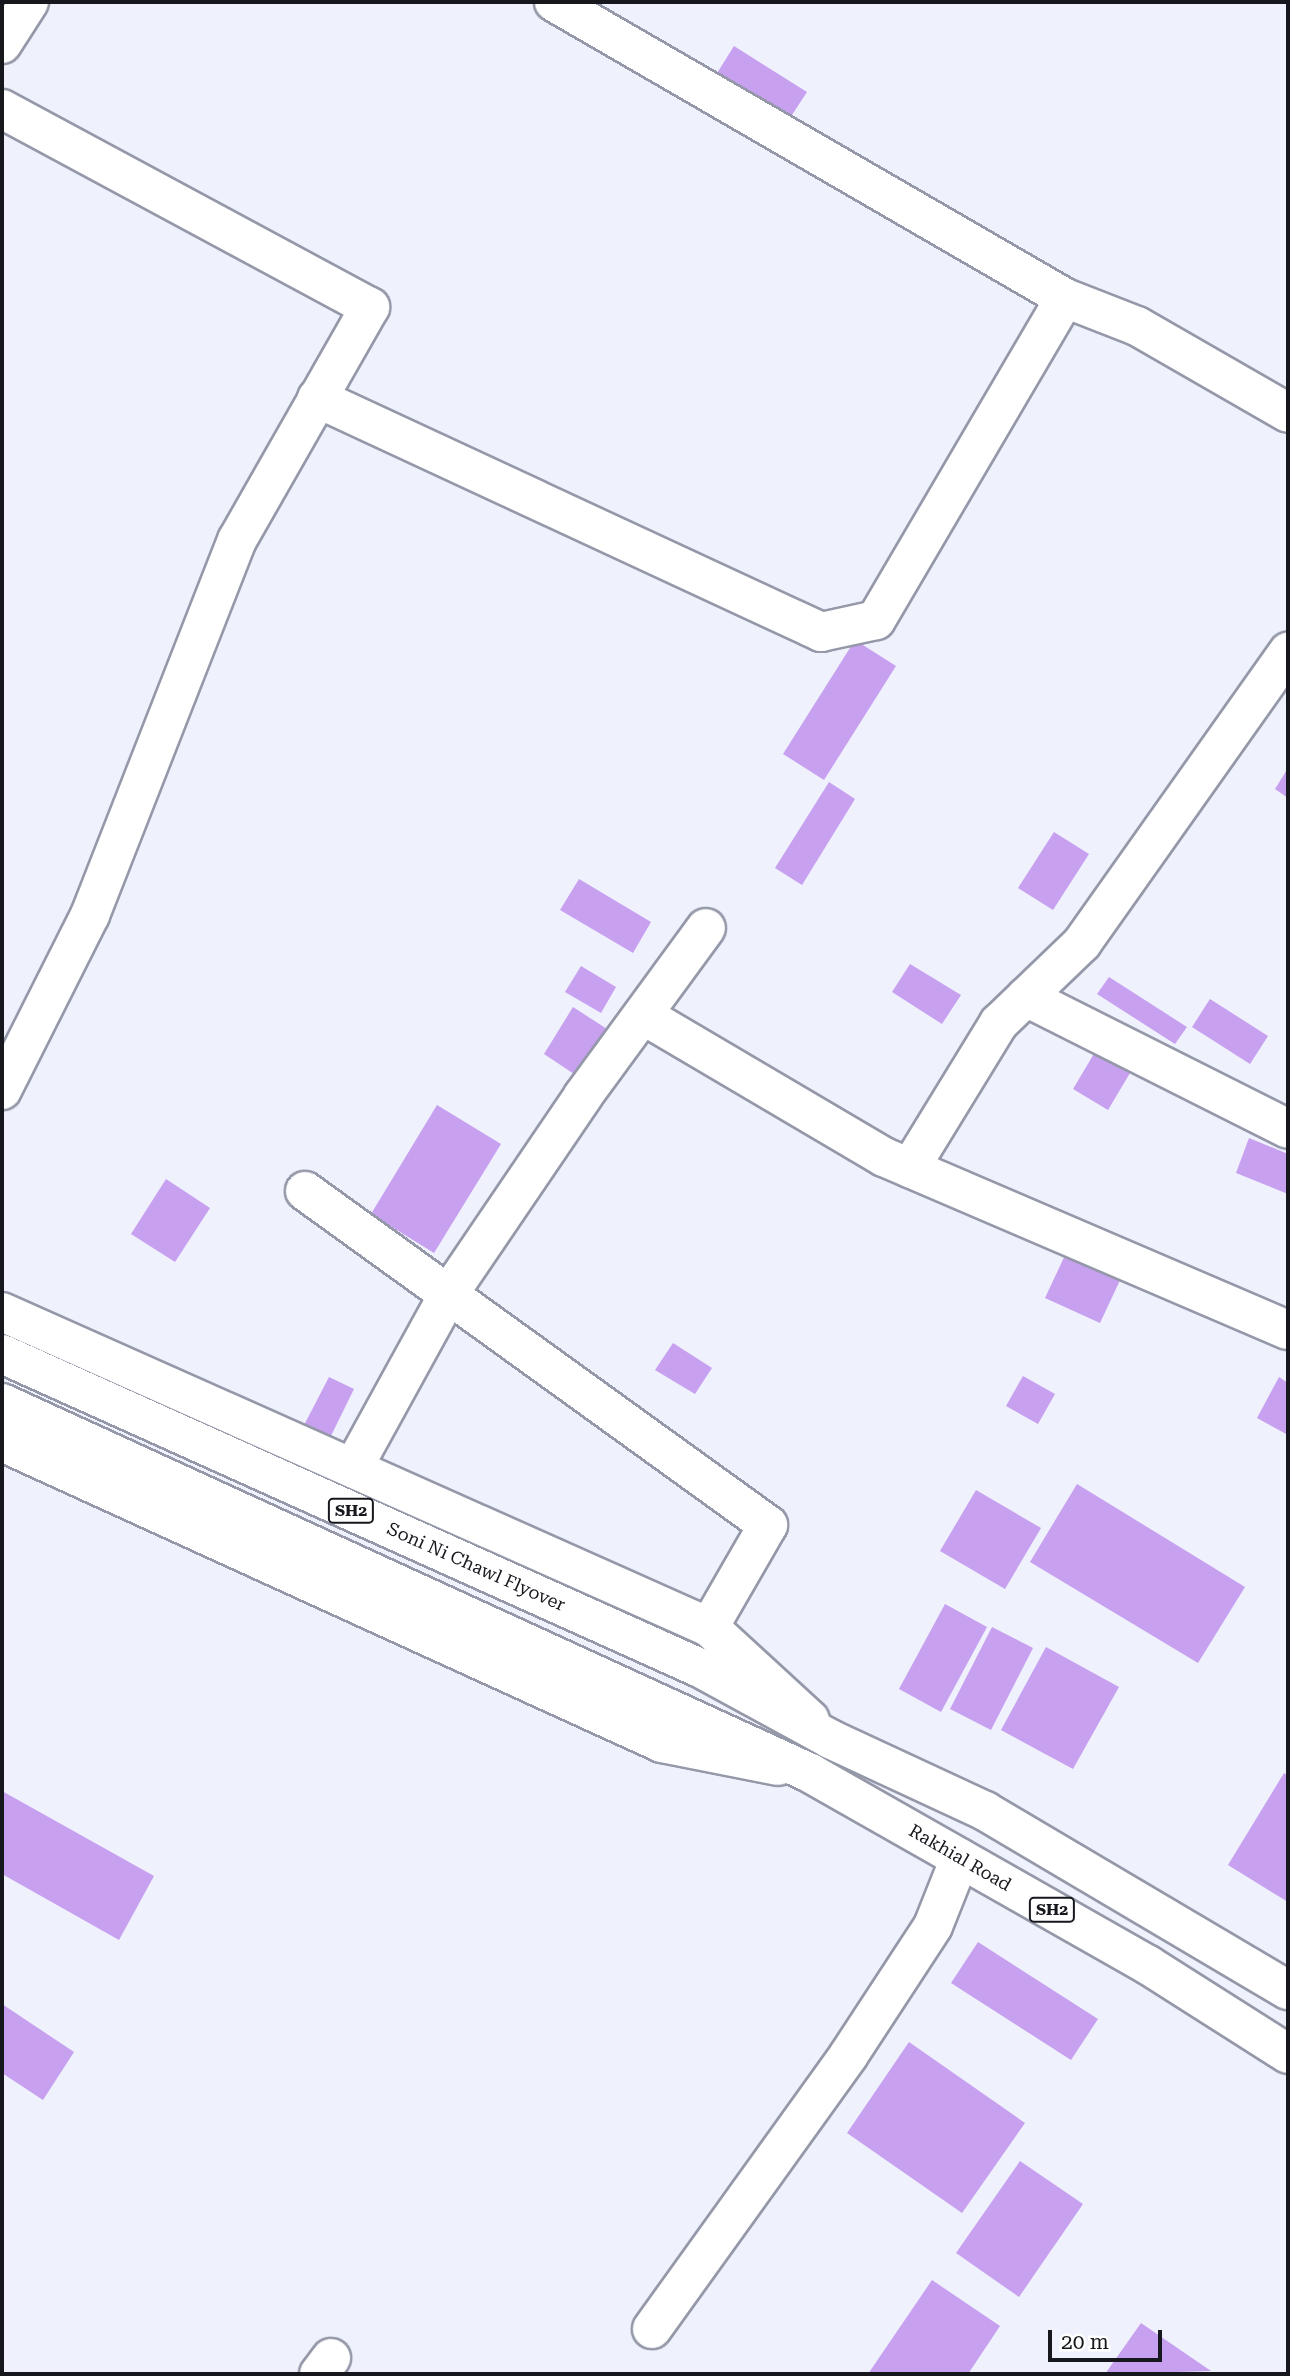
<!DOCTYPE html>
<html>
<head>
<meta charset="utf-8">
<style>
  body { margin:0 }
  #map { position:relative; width:1290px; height:2376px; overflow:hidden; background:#eff1fc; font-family:"Roboto Serif",serif }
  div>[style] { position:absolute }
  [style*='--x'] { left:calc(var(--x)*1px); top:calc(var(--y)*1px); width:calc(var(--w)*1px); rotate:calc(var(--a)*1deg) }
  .building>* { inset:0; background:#c7a0f0 }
  .roads { filter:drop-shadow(2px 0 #9498a8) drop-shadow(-2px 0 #9498a8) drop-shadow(0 2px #9498a8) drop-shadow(0 -2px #9498a8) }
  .minor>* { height:38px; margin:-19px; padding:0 19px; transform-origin:19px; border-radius:19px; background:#fff }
  .major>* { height:38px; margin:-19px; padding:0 19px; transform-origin:19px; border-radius:19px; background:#fff }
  span { translate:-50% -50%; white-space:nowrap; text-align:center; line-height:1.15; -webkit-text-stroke:5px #fff; paint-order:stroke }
  .shield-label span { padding:2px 5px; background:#fff; border:2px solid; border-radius:5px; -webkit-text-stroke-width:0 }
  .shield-label { font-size:16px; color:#16181e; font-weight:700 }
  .street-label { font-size:18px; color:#16181e }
  .frame { position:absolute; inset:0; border:4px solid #16181e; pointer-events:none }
  .scale { position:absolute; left:1048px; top:2330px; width:114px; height:32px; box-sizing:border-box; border:4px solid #16181e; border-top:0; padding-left:9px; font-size:21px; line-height:24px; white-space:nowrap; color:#16181e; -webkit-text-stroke:5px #fff; paint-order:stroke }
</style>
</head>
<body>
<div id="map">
  <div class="building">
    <i style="clip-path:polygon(734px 46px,807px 92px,786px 124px,714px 78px)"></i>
    <i style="clip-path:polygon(855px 640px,896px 666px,824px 780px,783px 754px)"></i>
    <i style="clip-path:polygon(1288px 768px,1288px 798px,1275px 789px)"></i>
    <i style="clip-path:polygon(829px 782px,855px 799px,802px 885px,775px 868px)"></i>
    <i style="clip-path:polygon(1054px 832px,1089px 854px,1053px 910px,1018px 888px)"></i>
    <i style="clip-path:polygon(579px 879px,651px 922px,633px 953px,560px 910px)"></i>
    <i style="clip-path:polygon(910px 964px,961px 995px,942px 1024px,892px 992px)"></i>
    <i style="clip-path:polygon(581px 966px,616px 987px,601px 1013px,565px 992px)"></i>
    <i style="clip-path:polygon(1109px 977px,1187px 1027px,1175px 1044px,1097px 994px)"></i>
    <i style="clip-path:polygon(1210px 999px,1268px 1036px,1250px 1064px,1192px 1027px)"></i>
    <i style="clip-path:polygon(573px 1007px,607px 1029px,577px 1076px,544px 1054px)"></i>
    <i style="clip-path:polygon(1098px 1047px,1133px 1068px,1108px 1110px,1073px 1089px)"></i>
    <i style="clip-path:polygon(437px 1105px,501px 1144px,434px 1253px,371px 1214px)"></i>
    <i style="clip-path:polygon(1249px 1138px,1288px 1154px,1288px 1194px,1236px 1173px)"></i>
    <i style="clip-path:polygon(166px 1179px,210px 1208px,175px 1262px,131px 1234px)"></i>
    <i style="clip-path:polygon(1067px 1251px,1122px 1276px,1100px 1323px,1045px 1298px)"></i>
    <i style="clip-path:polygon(673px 1343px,712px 1368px,695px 1394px,655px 1370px)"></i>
    <i style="clip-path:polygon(1023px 1376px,1055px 1394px,1038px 1424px,1006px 1406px)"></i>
    <i style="clip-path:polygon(329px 1377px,354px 1389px,326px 1446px,300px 1433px)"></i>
    <i style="clip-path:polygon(1279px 1377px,1288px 1383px,1288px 1435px,1257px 1418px)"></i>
    <i style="clip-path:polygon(1077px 1484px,1245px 1587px,1198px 1663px,1030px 1562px)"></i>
    <i style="clip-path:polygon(976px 1490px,1041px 1528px,1005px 1589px,940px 1551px)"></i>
    <i style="clip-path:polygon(945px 1604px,987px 1627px,941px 1712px,899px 1689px)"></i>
    <i style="clip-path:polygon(992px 1627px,1033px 1648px,991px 1730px,950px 1709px)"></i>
    <i style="clip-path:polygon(1046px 1647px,1119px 1687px,1073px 1769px,1001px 1730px)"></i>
    <i style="clip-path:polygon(1284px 1773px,1288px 1776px,1288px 1902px,1228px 1865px)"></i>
    <i style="clip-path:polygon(2px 1791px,154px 1876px,119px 1940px,2px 1874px)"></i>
    <i style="clip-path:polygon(978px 1942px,1098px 2019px,1071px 2060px,951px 1983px)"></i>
    <i style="clip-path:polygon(2px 2004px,74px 2052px,43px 2100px,2px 2073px)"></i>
    <i style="clip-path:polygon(909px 2042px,1025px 2123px,962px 2213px,847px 2133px)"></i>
    <i style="clip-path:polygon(1020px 2161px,1083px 2204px,1019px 2297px,956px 2253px)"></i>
    <i style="clip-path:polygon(932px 2280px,1000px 2326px,968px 2374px,868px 2374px)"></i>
    <i style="clip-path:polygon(1141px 2323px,1211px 2371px,1105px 2374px)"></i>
  </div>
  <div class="roads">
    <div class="minor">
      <i style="--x:554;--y:2;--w:591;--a:30.08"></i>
      <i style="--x:1065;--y:298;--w:77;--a:21.3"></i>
      <i style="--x:1137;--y:326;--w:174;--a:29.9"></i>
      <i style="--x:2;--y:44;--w:50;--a:-57.3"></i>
      <i style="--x:2;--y:109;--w:418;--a:28.3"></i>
      <i style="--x:370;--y:307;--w:268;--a:119.7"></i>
      <i style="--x:237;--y:540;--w:403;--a:111.4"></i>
      <i style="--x:90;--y:915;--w:196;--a:116.7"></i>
      <i style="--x:317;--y:398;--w:556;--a:24.9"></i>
      <i style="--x:821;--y:632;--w:56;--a:-12.3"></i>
      <i style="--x:876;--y:620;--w:373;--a:-59.6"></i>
      <i style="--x:1026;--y:997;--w:293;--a:26.7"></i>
      <i style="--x:643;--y:1015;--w:280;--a:30.5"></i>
      <i style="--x:884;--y:1157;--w:439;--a:23.2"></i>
      <i style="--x:910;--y:1168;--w:170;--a:-58.5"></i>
      <i style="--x:999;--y:1023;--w:115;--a:-43.9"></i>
      <i style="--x:1082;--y:943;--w:357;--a:-54.7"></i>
      <i style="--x:305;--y:1191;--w:571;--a:35.81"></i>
      <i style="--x:768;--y:1525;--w:118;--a:120"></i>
      <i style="--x:2;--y:1312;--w:774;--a:24.02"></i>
      <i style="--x:709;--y:1627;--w:137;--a:42.6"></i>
      <i style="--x:2;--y:1442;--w:725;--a:24.52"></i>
      <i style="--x:662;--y:1743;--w:118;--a:11.2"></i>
      <i style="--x:353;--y:1468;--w:197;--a:-61.2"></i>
      <i style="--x:448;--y:1295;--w:240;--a:-55.8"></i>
      <i style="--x:583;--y:1096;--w:208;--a:-53.8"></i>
      <i style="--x:652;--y:2329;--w:336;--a:-54.3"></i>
      <i style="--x:848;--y:2056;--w:155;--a:-56.8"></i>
      <i style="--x:933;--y:1926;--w:73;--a:-68.3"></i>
      <i style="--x:319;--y:2374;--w:20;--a:-53"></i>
    </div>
    <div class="major">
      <i style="--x:2;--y:1354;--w:765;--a:24.22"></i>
      <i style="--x:700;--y:1668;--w:148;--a:28.6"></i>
      <i style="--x:830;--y:1739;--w:171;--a:24.9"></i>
      <i style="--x:985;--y:1811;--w:352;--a:30.6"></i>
      <i style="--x:2;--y:1403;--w:889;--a:24.6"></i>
      <i style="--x:810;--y:1773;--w:389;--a:29.6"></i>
      <i style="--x:1148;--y:1965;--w:166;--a:32.4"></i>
    </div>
  </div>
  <div class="shield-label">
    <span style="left:351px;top:1511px">SH2</span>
    <span style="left:1052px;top:1910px">SH2</span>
  </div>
  <div class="street-label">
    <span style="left:476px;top:1567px;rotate:24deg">Soni Ni Chawl Flyover</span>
    <span style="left:960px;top:1858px;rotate:30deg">Rakhial Road</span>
  </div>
  <div class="frame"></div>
  <div class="scale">20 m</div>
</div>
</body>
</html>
